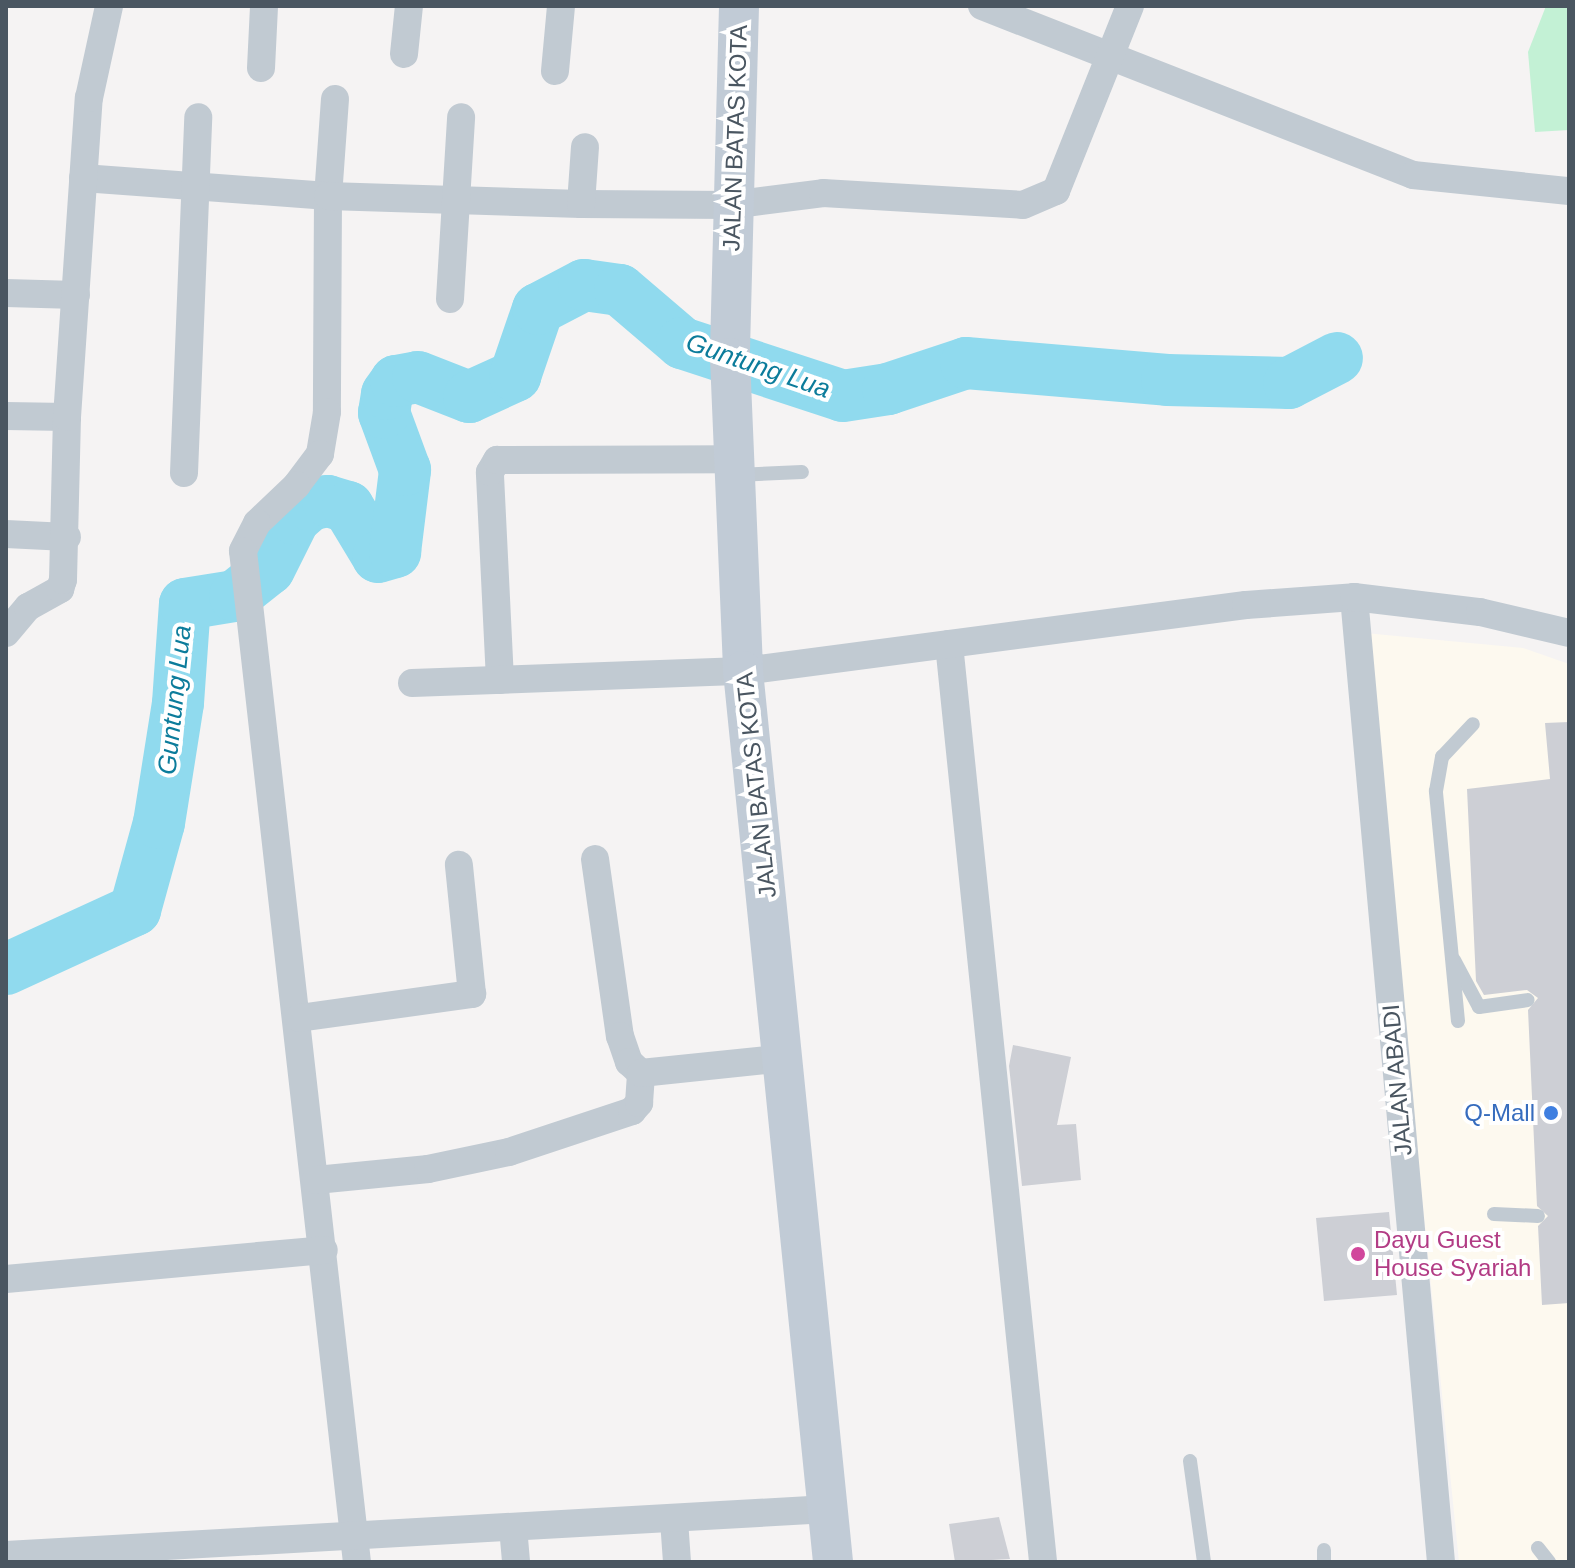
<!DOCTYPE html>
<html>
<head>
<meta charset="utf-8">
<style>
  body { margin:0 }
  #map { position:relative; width:1575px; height:1568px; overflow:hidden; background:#f5f3f3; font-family:Arial,sans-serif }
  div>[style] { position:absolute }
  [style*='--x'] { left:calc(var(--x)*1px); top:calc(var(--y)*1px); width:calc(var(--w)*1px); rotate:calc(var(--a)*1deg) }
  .commercial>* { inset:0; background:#fdf9ef }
  .green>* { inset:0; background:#c3f1d5 }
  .river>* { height:52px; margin:-26px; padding:0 26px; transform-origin:26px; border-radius:26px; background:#90daee }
  .building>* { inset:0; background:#cdcfd5 }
  .lane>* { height:14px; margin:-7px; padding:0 7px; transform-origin:7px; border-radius:7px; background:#c1cad2 }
  .street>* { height:28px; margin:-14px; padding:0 14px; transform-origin:14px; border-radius:14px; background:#c1cad2 }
  .secondary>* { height:40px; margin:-20px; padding:0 20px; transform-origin:20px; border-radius:20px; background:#c1cbd6 }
  .dots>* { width:22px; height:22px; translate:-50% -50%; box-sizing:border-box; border:4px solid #fff; border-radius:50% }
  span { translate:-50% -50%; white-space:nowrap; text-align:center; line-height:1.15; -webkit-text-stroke:8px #fff; paint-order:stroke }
  .street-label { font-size:24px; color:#4a5661 }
  .shop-label { font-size:24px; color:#366cbe }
  .right { translate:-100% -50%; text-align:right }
  .hotel-label { font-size:24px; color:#b23c85 }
  .left { translate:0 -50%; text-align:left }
  .water-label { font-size:26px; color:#0c7c9b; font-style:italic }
  .frame { position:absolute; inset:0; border:8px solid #4a5661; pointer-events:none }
</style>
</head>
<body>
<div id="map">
  <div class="commercial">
    <i style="clip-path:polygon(1365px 633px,1523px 648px,1569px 664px,1569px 1562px,1459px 1562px)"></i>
  </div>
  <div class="green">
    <i style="clip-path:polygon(1546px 6px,1569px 6px,1569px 130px,1535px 132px,1528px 52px)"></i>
  </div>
  <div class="river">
    <i style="--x:6;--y:969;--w:142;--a:-24.6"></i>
    <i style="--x:135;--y:910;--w:90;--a:-74.6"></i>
    <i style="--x:159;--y:823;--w:121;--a:-81"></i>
    <i style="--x:178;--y:703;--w:99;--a:-86"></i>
    <i style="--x:185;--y:604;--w:51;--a:-9.1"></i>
    <i style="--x:235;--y:596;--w:43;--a:-38.5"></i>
    <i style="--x:269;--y:569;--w:56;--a:-63.4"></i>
    <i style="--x:294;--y:519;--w:21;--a:-41"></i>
    <i style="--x:310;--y:505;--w:18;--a:-13"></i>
    <i style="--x:328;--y:501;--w:21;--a:17"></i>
    <i style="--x:348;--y:507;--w:58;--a:59"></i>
    <i style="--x:378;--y:557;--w:18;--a:-16"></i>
    <i style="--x:395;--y:552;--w:83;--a:-83"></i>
    <i style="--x:405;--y:470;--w:61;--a:-110.2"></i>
    <i style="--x:384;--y:413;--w:19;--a:-81"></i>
    <i style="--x:387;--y:394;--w:16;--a:-55"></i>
    <i style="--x:396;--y:381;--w:22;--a:-10"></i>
    <i style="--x:418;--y:377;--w:55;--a:21.4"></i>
    <i style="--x:469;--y:397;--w:51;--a:-24.5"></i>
    <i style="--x:515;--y:376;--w:71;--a:-71.1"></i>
    <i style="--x:538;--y:309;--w:52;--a:-27.6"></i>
    <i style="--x:584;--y:285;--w:36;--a:8"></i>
    <i style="--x:620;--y:290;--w:82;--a:40.5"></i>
    <i style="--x:682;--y:343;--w:169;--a:18.2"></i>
    <i style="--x:843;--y:396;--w:46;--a:-8.8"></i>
    <i style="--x:888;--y:389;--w:82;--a:-18.4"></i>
    <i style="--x:966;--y:363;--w:202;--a:4.8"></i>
    <i style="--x:1167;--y:380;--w:122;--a:1.4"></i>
    <i style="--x:1289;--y:383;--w:54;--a:-27.5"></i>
  </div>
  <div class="building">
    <i style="clip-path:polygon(1569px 722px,1569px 1303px,1542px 1305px,1538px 1226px,1548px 1216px,1537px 1206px,1528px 1010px,1538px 998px,1527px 990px,1484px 995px,1476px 981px,1467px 789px,1550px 779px,1545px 723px)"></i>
    <i style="clip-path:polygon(1013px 1045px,1071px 1057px,1057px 1125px,1076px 1124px,1081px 1180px,1022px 1186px,1009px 1066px)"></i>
    <i style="clip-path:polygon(1389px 1212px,1397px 1295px,1324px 1301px,1316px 1218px)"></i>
    <i style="clip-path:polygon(999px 1517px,1010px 1559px,955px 1562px,949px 1524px)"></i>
  </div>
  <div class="lane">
    <i style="--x:737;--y:475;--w:65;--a:-2.6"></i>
    <i style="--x:1454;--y:960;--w:53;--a:62"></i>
    <i style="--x:1479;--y:1007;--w:49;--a:-8.1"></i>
    <i style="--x:1458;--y:1021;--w:231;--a:-95.5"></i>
    <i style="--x:1436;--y:791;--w:35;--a:-80"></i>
    <i style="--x:1442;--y:757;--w:45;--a:-46.8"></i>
    <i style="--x:1494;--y:1214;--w:44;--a:2.6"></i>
    <i style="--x:1190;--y:1461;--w:102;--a:82.1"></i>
    <i style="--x:1538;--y:1548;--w:18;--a:52"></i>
    <i style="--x:1324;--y:1550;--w:12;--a:90"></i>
  </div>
  <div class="street">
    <i style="--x:982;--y:6;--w:463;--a:21.4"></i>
    <i style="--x:1413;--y:175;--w:157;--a:5.9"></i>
    <i style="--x:404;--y:54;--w:48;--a:-84.1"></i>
    <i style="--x:261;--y:68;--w:62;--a:-87.2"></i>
    <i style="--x:555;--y:71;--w:65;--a:-84.7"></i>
    <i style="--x:335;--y:99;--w:97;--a:94.1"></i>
    <i style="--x:328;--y:196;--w:216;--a:90.3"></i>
    <i style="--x:327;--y:412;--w:43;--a:99.5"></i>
    <i style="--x:320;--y:454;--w:39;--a:127"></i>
    <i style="--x:297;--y:485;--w:55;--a:136.5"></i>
    <i style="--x:257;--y:523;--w:31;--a:117"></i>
    <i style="--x:243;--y:551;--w:1017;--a:83.57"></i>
    <i style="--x:83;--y:178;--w:246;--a:4.2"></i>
    <i style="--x:328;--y:196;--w:253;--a:1.8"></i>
    <i style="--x:581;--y:204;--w:150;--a:0.4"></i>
    <i style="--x:731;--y:205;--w:93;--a:-7.4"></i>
    <i style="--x:823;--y:193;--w:200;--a:3.4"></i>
    <i style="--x:1023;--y:205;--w:36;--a:-23"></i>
    <i style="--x:1056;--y:191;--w:199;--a:-68.2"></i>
    <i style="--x:581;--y:204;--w:57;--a:-86"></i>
    <i style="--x:6;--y:293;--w:70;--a:1.6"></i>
    <i style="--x:450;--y:299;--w:182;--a:-86.5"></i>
    <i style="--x:6;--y:416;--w:61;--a:0.9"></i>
    <i style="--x:184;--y:473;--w:356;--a:-87.7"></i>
    <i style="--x:6;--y:534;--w:61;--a:2.8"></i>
    <i style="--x:1354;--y:597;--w:969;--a:84.85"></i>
    <i style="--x:6;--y:633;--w:34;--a:-50"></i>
    <i style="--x:28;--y:607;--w:37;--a:-29"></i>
    <i style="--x:60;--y:589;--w:9;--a:-72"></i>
    <i style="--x:63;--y:580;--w:163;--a:-88.6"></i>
    <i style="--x:67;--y:417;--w:320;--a:-86.1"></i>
    <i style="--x:89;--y:98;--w:94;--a:-77.7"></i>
    <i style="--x:949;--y:644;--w:923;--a:84.15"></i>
    <i style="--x:500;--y:680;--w:208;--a:-92.8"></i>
    <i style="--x:490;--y:472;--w:14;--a:-60"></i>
    <i style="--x:497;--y:460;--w:236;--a:-0.2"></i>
    <i style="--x:412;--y:683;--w:331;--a:-2.1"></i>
    <i style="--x:743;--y:671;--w:507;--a:-7.48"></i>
    <i style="--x:1246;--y:605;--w:108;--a:-4.2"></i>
    <i style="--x:1354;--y:597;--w:127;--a:6.8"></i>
    <i style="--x:1480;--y:612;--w:91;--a:13.3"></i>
    <i style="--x:595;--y:859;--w:179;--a:82"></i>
    <i style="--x:620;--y:1036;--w:28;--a:71"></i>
    <i style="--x:629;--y:1062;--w:16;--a:43"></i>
    <i style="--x:299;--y:1018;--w:175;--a:-7.9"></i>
    <i style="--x:472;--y:994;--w:130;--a:-95.8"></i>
    <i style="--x:316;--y:1180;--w:113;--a:-5.6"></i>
    <i style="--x:428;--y:1169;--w:83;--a:-11.9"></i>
    <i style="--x:509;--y:1152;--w:130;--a:-18.4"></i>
    <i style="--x:632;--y:1111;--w:11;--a:-49"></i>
    <i style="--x:639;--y:1103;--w:30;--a:-86"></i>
    <i style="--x:641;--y:1073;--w:145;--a:-5.9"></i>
    <i style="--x:6;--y:1279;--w:319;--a:-5.2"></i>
    <i style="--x:674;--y:1520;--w:42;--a:85.9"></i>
    <i style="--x:513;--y:1527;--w:35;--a:85"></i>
    <i style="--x:6;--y:1555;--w:823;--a:-3.2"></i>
  </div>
  <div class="secondary">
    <i style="--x:739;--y:6;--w:352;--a:91.5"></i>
    <i style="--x:730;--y:358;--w:313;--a:87.6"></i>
    <i style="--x:743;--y:671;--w:896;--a:84.23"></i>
  </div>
  <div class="dots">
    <i style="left:1551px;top:1113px;background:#3f7fe0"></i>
    <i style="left:1358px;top:1254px;background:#d1479c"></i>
  </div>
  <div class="street-label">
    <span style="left:735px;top:138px;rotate:-88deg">JALAN BATAS KOTA</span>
    <span style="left:756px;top:785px;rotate:-96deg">JALAN BATAS KOTA</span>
    <span style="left:1397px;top:1080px;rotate:-95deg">JALAN ABADI</span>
  </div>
  <div class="shop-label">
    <span class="right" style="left:1535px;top:1113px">Q-Mall</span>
  </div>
  <div class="hotel-label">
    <span class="left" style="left:1374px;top:1254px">Dayu Guest<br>House Syariah</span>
  </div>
  <div class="water-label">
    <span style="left:758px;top:366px;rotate:19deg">Guntung Lua</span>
    <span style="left:175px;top:700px;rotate:-84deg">Guntung Lua</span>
  </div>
  <div class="frame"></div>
</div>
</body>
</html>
